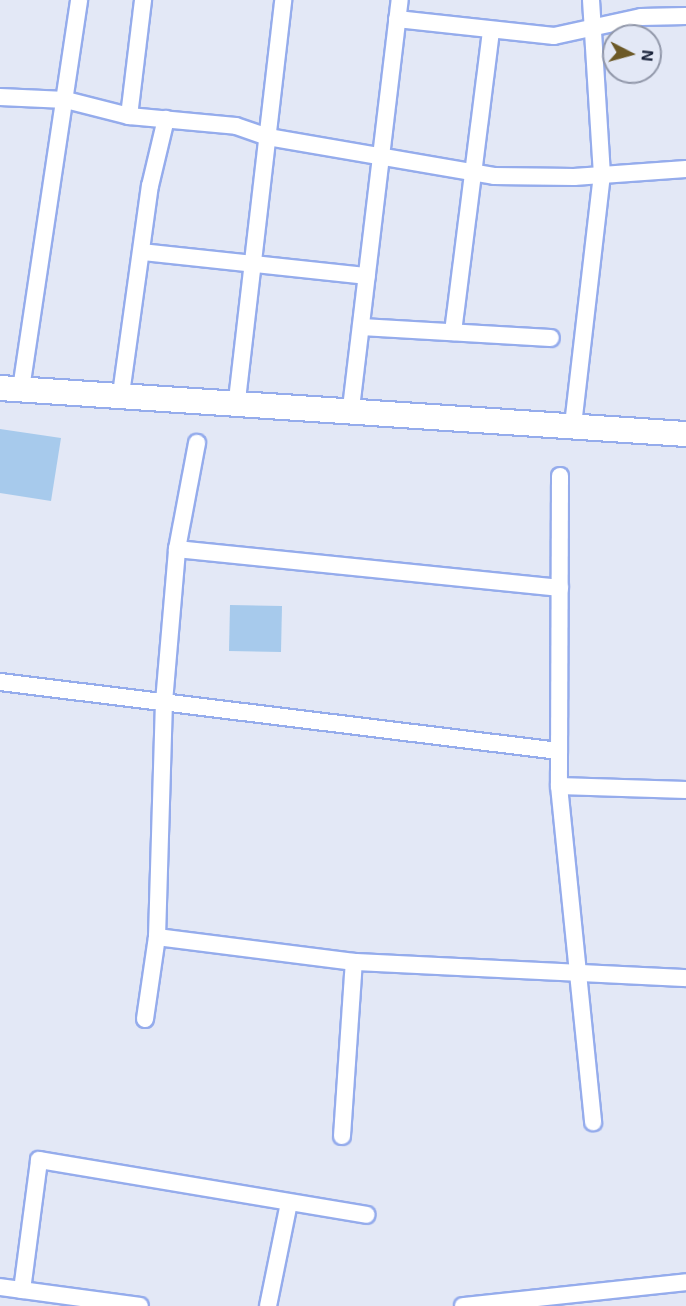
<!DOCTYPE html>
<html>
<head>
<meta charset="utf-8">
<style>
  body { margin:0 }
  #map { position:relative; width:686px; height:1306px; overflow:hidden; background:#e3e8f6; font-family:"Exo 2",sans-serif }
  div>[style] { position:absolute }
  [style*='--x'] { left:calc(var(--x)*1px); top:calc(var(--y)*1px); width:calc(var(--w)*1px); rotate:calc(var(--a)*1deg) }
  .building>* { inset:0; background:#a7caec }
  .roads { filter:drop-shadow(2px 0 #95acec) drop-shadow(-2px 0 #95acec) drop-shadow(0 2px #95acec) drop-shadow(0 -2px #95acec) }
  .street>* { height:16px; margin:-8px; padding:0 8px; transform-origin:8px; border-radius:8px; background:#fff }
  .secondary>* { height:24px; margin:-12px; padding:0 12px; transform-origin:12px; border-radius:12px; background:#fff }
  span { translate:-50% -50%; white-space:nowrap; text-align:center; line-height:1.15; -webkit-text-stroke:6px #e3e8f6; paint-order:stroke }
  .north { position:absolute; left:602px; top:24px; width:60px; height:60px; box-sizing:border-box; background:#e3e8f6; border:2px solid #9298aa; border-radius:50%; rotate:96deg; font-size:16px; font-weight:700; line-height:24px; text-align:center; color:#182139 }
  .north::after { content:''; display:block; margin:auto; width:21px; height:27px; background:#6c5927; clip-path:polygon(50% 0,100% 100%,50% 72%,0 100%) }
</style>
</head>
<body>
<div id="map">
  <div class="building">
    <i style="clip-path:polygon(0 429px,61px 438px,51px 501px,0 493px)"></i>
    <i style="clip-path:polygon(230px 605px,282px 606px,281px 652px,229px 651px)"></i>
  </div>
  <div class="roads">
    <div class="street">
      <i style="--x:397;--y:19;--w:158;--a:6.2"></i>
      <i style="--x:554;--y:36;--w:89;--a:-12.3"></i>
      <i style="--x:641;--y:17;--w:45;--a:-1.3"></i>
      <i style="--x:0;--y:97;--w:66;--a:2.6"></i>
      <i style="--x:66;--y:100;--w:65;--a:14.3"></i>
      <i style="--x:129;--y:116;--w:107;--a:5.3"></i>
      <i style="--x:236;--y:126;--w:34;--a:19"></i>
      <i style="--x:268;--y:137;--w:229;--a:9.8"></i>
      <i style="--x:494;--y:176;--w:80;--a:0.7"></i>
      <i style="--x:574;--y:177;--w:112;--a:-4.1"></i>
      <i style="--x:129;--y:116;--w:117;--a:-83.1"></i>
      <i style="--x:142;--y:252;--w:226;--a:6.1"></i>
      <i style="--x:361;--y:327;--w:190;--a:3.3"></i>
      <i style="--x:453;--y:332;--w:303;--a:-82.8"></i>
      <i style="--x:21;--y:389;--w:393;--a:-81.5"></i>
      <i style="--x:121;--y:394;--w:210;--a:-82.1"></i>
      <i style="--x:150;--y:186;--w:69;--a:-76.6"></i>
      <i style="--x:237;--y:400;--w:403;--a:-83.4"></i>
      <i style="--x:351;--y:408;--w:411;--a:-83.2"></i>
      <i style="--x:573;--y:425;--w:252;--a:-83.4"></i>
      <i style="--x:602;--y:175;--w:175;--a:-93.6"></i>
      <i style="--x:560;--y:476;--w:310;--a:90.2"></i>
      <i style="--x:559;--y:786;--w:338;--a:84.2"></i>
      <i style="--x:177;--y:549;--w:385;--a:5.8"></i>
      <i style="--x:0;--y:682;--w:563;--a:7.04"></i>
      <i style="--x:559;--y:786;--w:127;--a:1.8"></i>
      <i style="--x:157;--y:937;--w:199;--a:7.2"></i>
      <i style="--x:354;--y:962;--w:332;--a:2.8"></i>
      <i style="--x:145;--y:1019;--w:83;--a:-81.7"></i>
      <i style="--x:157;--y:937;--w:235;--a:-88.3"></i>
      <i style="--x:164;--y:702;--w:154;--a:-85.1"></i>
      <i style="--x:177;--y:549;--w:108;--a:-79.3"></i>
      <i style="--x:342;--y:1136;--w:174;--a:-86.1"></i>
      <i style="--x:0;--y:1287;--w:141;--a:7.7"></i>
      <i style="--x:22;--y:1290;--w:131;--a:-82.5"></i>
      <i style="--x:39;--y:1160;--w:332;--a:9.5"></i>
      <i style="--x:268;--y:1306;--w:105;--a:-78.5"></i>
      <i style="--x:463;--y:1306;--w:224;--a:-6.1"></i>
    </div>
    <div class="secondary">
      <i style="--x:0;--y:388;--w:688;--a:3.84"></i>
    </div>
  </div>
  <div class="north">N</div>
</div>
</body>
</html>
